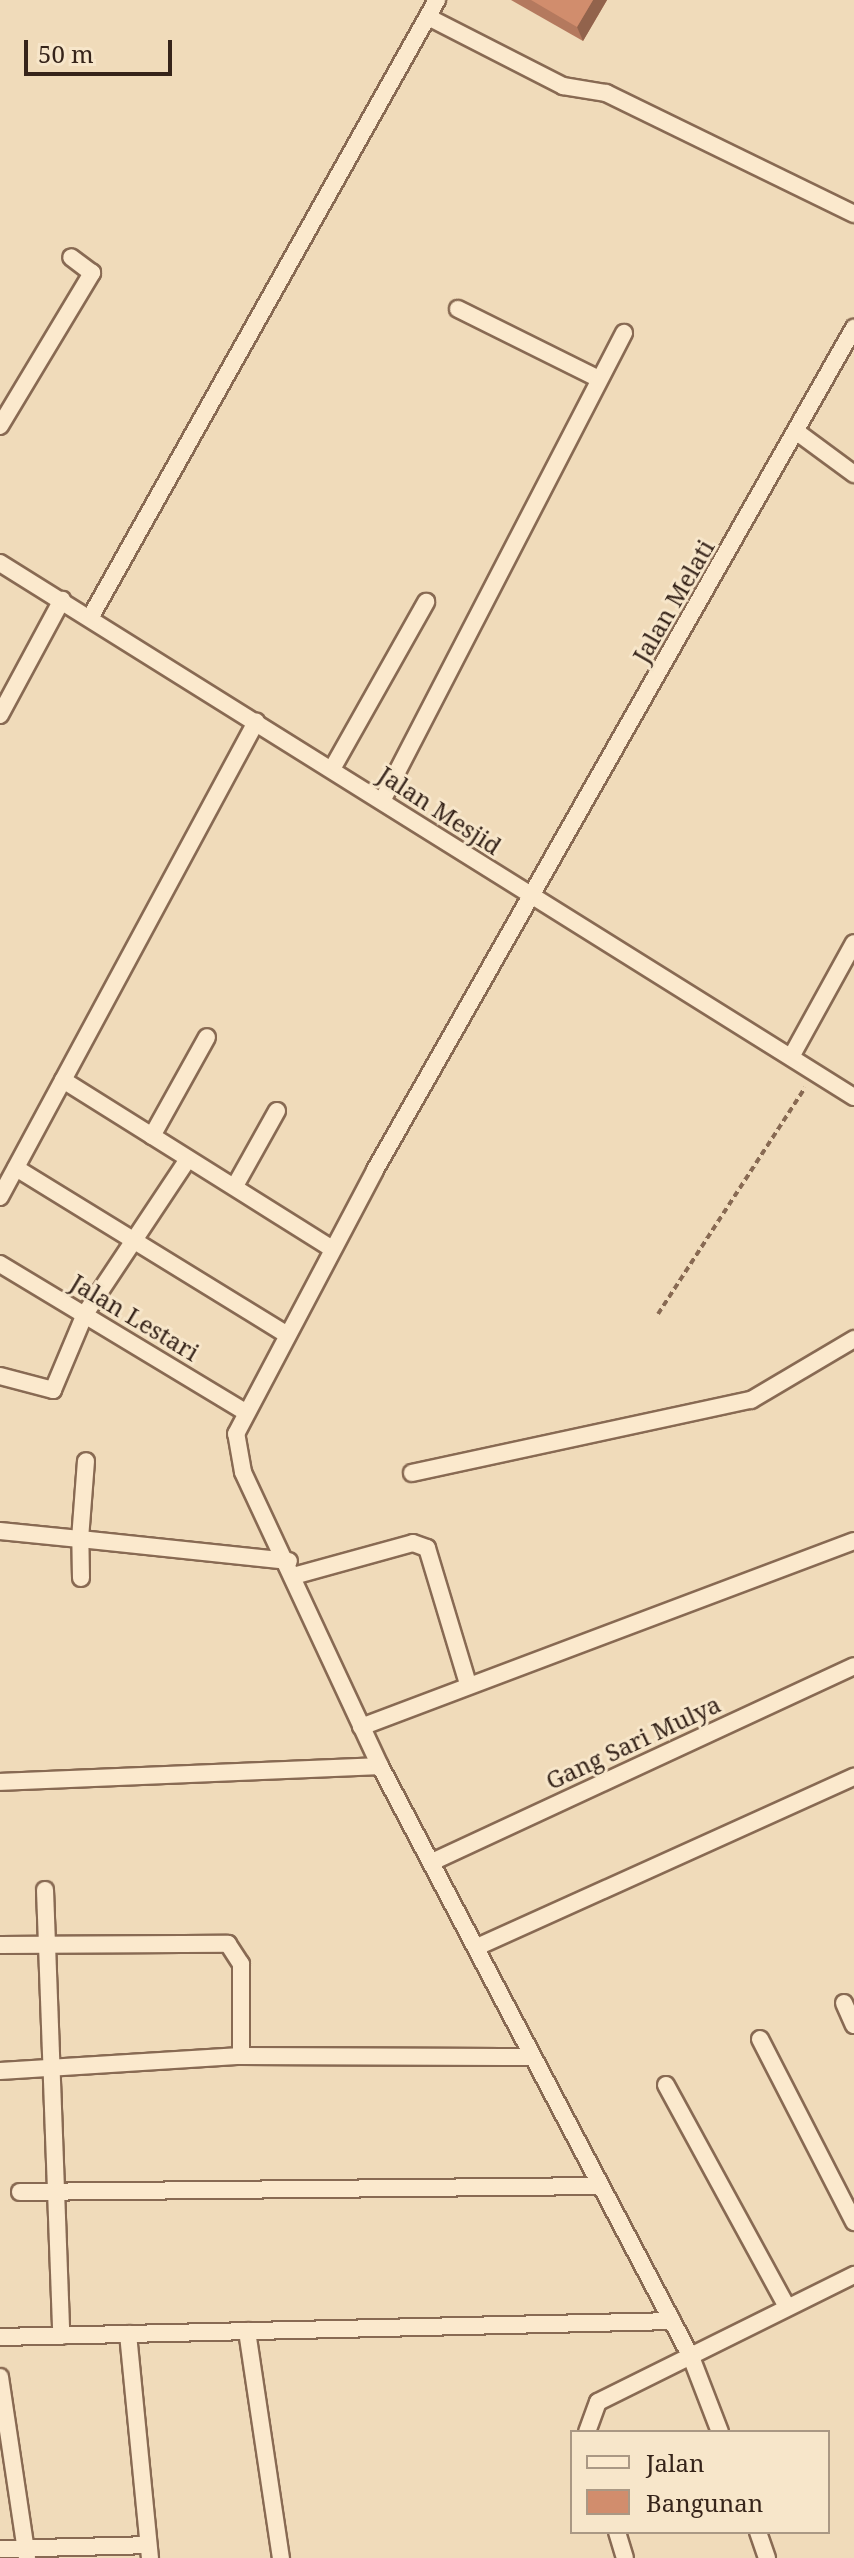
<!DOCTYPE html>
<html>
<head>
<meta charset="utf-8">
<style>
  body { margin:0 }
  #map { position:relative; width:854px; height:2558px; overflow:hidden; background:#f0dbba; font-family:"Noto Serif",serif }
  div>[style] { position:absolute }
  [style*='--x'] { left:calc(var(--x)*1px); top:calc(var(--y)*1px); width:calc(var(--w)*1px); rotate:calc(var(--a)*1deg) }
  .path>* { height:4px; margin-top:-2px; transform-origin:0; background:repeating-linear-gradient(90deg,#886a53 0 6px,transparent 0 10px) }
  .roads { filter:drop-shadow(2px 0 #886a53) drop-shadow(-2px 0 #886a53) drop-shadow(0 2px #886a53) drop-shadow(0 -2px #886a53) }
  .street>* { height:16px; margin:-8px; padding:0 8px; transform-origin:8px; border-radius:8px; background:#fbe9cd }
  .wall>* { inset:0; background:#b4795e }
  .shaded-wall>* { inset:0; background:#92634c }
  .building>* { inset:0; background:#d18d6d }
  span { translate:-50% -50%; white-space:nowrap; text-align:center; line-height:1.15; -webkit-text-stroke:6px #f7e6ca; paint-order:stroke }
  .street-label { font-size:24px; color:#36241a }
  .legend { position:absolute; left:570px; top:2430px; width:260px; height:104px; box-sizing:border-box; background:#f7e6ca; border:2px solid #aa9884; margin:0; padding:10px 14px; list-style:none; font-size:24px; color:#36241a }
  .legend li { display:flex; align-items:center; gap:16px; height:40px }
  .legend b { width:40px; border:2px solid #aa9884 }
  .scale { position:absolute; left:24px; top:40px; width:148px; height:36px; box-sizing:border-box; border:4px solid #36241a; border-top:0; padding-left:10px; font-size:24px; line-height:28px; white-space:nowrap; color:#36241a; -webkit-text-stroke:6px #f7e6ca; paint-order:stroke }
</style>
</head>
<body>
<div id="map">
  <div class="path">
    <i style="--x:658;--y:1314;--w:270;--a:-57"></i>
  </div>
  <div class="roads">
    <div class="street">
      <i style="--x:428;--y:17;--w:152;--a:27.1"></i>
      <i style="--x:563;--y:86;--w:44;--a:9.2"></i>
      <i style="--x:606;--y:93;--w:276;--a:26"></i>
      <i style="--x:458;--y:309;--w:157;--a:26.4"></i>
      <i style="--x:0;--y:426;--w:179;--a:-59"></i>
      <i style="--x:92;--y:273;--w:26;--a:-143"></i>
      <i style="--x:797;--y:432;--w:71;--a:36.4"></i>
      <i style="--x:0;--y:563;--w:1007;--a:32.02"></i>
      <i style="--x:90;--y:618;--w:709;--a:-60.69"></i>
      <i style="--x:0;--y:715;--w:131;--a:-61.7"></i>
      <i style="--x:332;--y:769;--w:192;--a:-60.6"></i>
      <i style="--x:382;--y:801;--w:527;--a:-62.66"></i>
      <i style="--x:791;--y:1057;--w:130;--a:-61.1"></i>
      <i style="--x:63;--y:1080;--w:318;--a:32.1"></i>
      <i style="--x:152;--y:1136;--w:113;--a:-60.9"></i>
      <i style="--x:16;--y:1168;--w:317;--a:31.6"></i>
      <i style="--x:235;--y:1186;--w:86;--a:-60.8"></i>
      <i style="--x:0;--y:1197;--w:540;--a:-61.68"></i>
      <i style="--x:0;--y:1264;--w:285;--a:31.1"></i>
      <i style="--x:0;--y:1376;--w:55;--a:14.8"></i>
      <i style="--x:53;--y:1390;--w:82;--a:-67.2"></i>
      <i style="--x:85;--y:1314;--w:186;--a:-56.4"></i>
      <i style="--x:412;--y:1473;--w:347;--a:-12.2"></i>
      <i style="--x:751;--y:1400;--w:120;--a:-30.6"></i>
      <i style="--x:0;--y:1531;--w:80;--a:5.7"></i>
      <i style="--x:80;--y:1539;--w:78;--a:-85.6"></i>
      <i style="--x:297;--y:1575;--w:120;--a:-15.4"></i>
      <i style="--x:413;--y:1543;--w:15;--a:20"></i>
      <i style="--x:427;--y:1548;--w:142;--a:73.2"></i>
      <i style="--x:81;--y:1578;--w:39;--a:-91"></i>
      <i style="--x:80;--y:1539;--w:210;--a:6"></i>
      <i style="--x:361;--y:1727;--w:527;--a:-20.67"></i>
      <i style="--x:0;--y:1782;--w:380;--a:-2.4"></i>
      <i style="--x:432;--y:1862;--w:465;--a:-24.9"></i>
      <i style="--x:45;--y:1890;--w:446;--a:87.9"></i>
      <i style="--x:0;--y:1945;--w:228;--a:-0.3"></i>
      <i style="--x:228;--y:1944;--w:24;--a:57"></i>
      <i style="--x:241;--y:1964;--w:92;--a:90"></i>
      <i style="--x:477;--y:1947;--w:414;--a:-24.3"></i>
      <i style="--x:844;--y:2003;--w:24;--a:66"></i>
      <i style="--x:760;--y:2039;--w:206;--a:62.8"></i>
      <i style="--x:0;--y:2071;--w:241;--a:-3.6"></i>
      <i style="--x:241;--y:2056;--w:289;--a:0.2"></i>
      <i style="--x:666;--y:2085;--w:253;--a:61.4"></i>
      <i style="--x:20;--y:2192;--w:579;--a:-0.59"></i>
      <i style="--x:247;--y:2331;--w:230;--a:81.5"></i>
      <i style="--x:128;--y:2334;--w:225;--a:84.4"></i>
      <i style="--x:0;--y:2337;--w:672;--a:-1.36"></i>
      <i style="--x:0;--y:2377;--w:183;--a:81.5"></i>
      <i style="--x:587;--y:2432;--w:32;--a:-70"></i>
      <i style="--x:598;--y:2402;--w:286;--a:-26.4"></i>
      <i style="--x:720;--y:2432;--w:80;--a:-111.1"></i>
      <i style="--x:691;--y:2357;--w:668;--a:-117.75"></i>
      <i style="--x:380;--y:1766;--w:324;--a:-115"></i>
      <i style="--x:243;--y:1472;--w:39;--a:-100"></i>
      <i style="--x:236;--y:1434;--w:298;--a:-62.2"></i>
      <i style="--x:375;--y:1170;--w:969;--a:-60.37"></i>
      <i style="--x:617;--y:2532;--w:27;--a:73"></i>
      <i style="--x:758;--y:2532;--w:28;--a:71"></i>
      <i style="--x:0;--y:2549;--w:148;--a:-1.5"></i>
    </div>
  </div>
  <div class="wall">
    <i style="clip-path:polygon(511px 0,607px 0,583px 41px)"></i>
  </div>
  <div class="shaded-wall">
    <i style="clip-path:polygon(593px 0,607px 0,583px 41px,577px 27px)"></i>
  </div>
  <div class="building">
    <i style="clip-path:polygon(531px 0,593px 0,577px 27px)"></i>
  </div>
  <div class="street-label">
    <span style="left:673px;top:601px;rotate:-60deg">Jalan Melati</span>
    <span style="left:440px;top:810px;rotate:33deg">Jalan Mesjid</span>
    <span style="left:135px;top:1317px;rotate:31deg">Jalan Lestari</span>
    <span style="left:633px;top:1742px;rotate:-25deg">Gang Sari Mulya</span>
  </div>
  <ul class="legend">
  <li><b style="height:10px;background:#fbe9cd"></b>Jalan</li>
  <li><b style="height:22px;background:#d18d6d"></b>Bangunan</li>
  </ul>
  <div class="scale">50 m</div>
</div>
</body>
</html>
